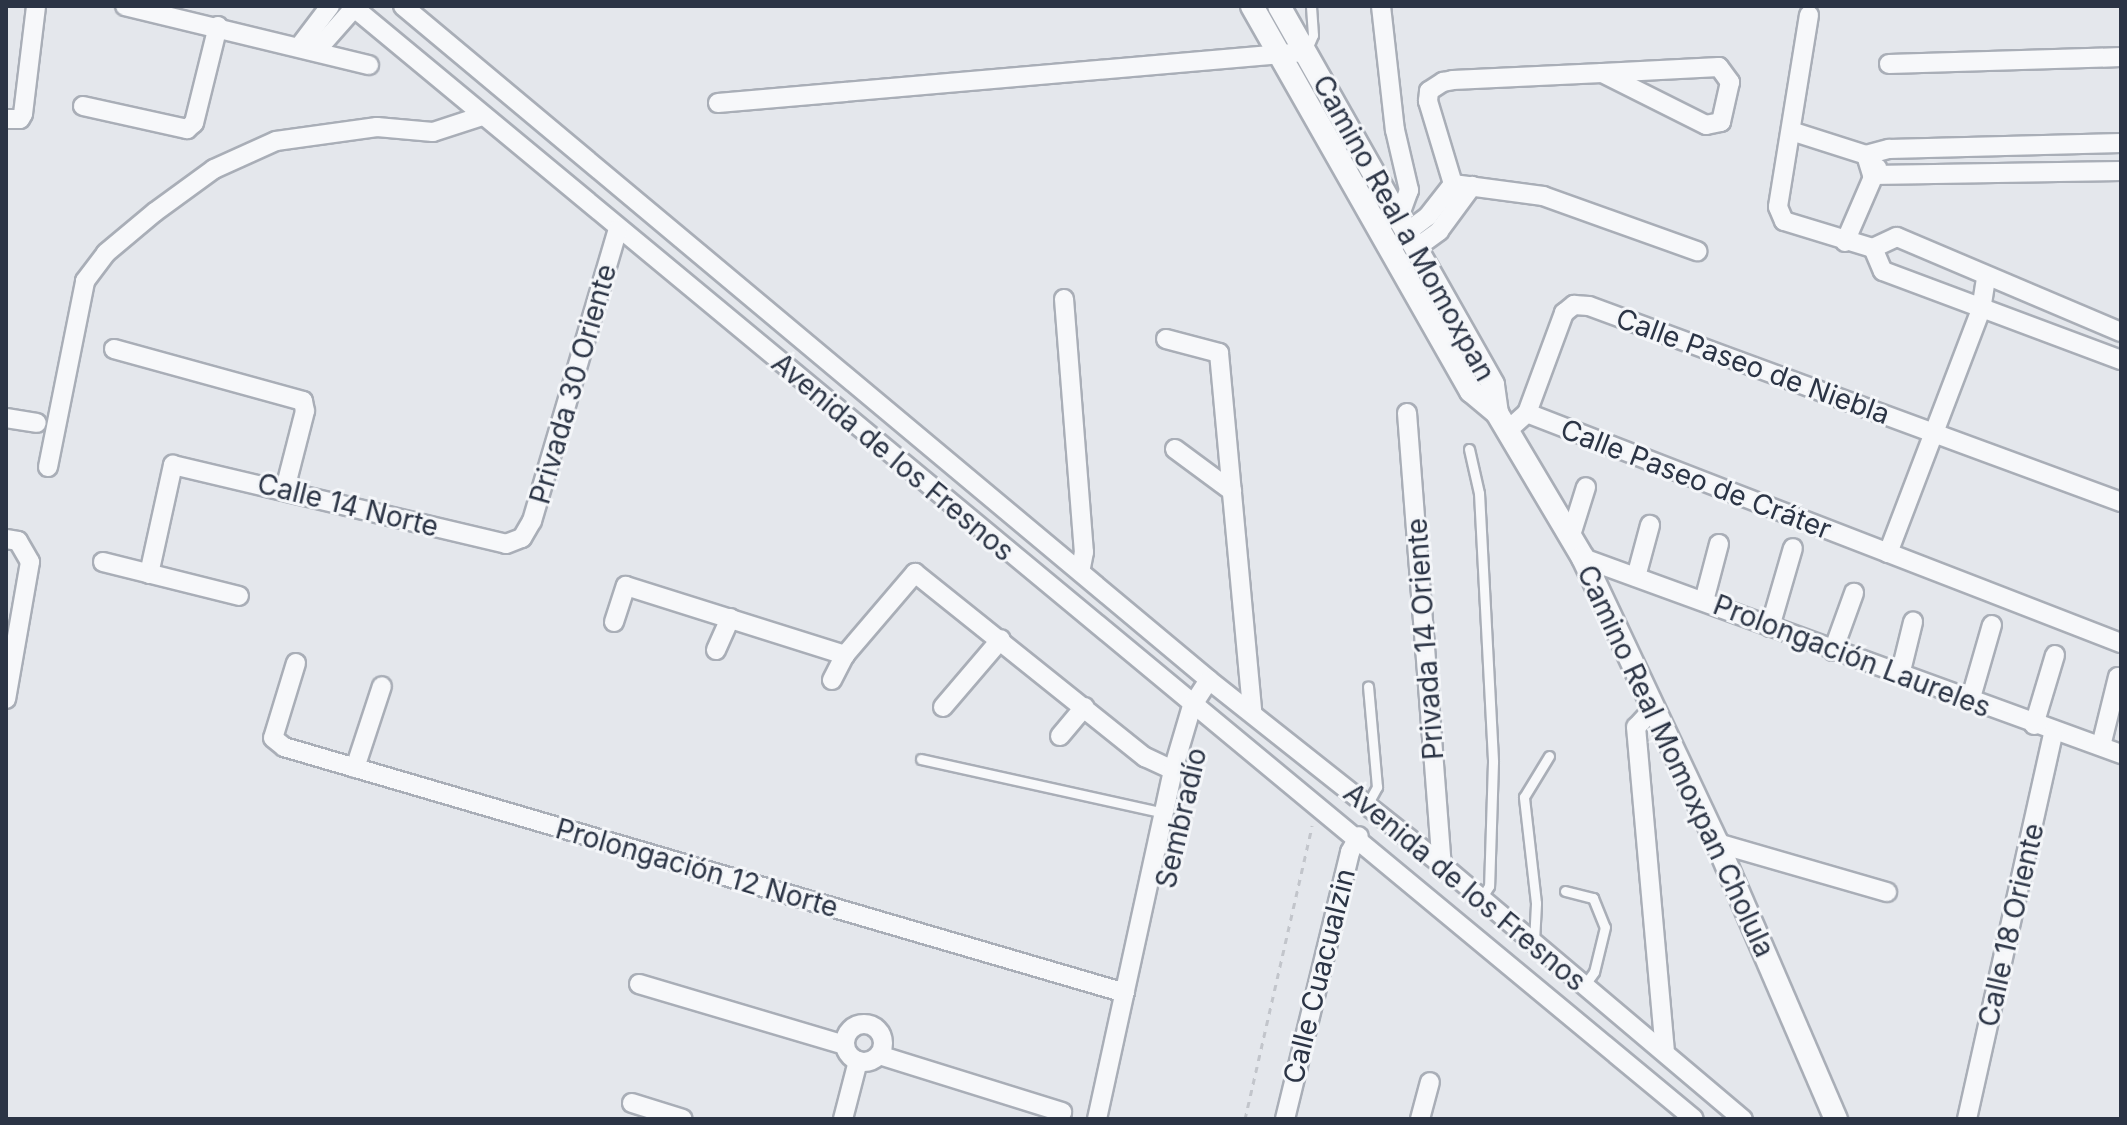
<!DOCTYPE html>
<html>
<head>
<meta charset="utf-8">
<style>
  body { margin:0 }
  #map { position:relative; width:2127px; height:1125px; overflow:hidden; background:#e4e7ec; font-family:Inter,sans-serif }
  div>[style] { position:absolute }
  [style*='--x'] { left:calc(var(--x)*1px); top:calc(var(--y)*1px); width:calc(var(--w)*1px); rotate:calc(var(--a)*1deg) }
  .path>* { height:3px; margin-top:-1.5px; transform-origin:0; background:repeating-linear-gradient(90deg,#c2c5cb 0 6px,transparent 0 12px) }
  .roads { filter:drop-shadow(2px 0 #a9aeb7) drop-shadow(-2px 0 #a9aeb7) drop-shadow(0 2px #a9aeb7) drop-shadow(0 -2px #a9aeb7) }
  .service>* { height:9px; margin:-4.5px; padding:0 4.5px; transform-origin:4.5px; border-radius:4.5px; background:#f7f8fa }
  .minor>* { height:18px; margin:-9px; padding:0 9px; transform-origin:9px; border-radius:9px; background:#f7f8fa }
  .minor>.ring { margin:-9px; padding:0; box-sizing:content-box; background:none; border:18px solid #f7f8fa; border-radius:50% }
  .tertiary>* { height:22px; margin:-11px; padding:0 11px; transform-origin:11px; border-radius:11px; background:#f7f8fa }
  span { translate:-50% -50%; white-space:nowrap; text-align:center; line-height:1.15; -webkit-text-stroke:6px #f4f6f9; paint-order:stroke }
  .street-label { font-size:28px; color:#2b3445 }
  .frame { position:absolute; inset:0; border:8px solid #2b3445; pointer-events:none }
</style>
</head>
<body>
<div id="map">
  <div class="path">
    <i style="--x:1245;--y:1119;--w:301;--a:-77.1"></i>
  </div>
  <div class="roads">
    <div class="service">
      <i style="--x:1307;--y:49;--w:15;--a:-67"></i>
      <i style="--x:1313;--y:35;--w:29;--a:-94"></i>
      <i style="--x:1469;--y:449;--w:45;--a:77.2"></i>
      <i style="--x:1479;--y:493;--w:269;--a:87"></i>
      <i style="--x:1493;--y:762;--w:124;--a:91.8"></i>
      <i style="--x:1489;--y:886;--w:15;--a:122"></i>
      <i style="--x:921;--y:759;--w:249;--a:12.5"></i>
      <i style="--x:1367;--y:805;--w:21;--a:-61"></i>
      <i style="--x:1377;--y:787;--w:101;--a:-95.1"></i>
      <i style="--x:1565;--y:891;--w:29;--a:14"></i>
      <i style="--x:1593;--y:898;--w:31;--a:68"></i>
      <i style="--x:1605;--y:927;--w:46;--a:103.7"></i>
      <i style="--x:1594;--y:972;--w:17;--a:126"></i>
      <i style="--x:1534;--y:942;--w:39;--a:-87"></i>
      <i style="--x:1536;--y:903;--w:107;--a:-96.5"></i>
      <i style="--x:1524;--y:797;--w:48;--a:-58.6"></i>
    </div>
    <div class="minor">
      <i style="--x:125;--y:6;--w:251;--a:13.6"></i>
      <i style="--x:352;--y:6;--w:1743;--a:39.67"></i>
      <i style="--x:403;--y:6;--w:1051;--a:39.9"></i>
      <i style="--x:1381;--y:6;--w:125;--a:83.6"></i>
      <i style="--x:1395;--y:130;--w:62;--a:76.9"></i>
      <i style="--x:1409;--y:190;--w:30;--a:110"></i>
      <i style="--x:1809;--y:15;--w:194;--a:99.2"></i>
      <i style="--x:1778;--y:207;--w:15;--a:67"></i>
      <i style="--x:1784;--y:221;--w:93;--a:16.9"></i>
      <i style="--x:1873;--y:248;--w:26;--a:-25"></i>
      <i style="--x:1897;--y:237;--w:243;--a:23"></i>
      <i style="--x:299;--y:47;--w:51;--a:-52.9"></i>
      <i style="--x:316;--y:51;--w:57;--a:-48.5"></i>
      <i style="--x:1889;--y:64;--w:232;--a:-1.7"></i>
      <i style="--x:718;--y:103;--w:589;--a:-4.97"></i>
      <i style="--x:83;--y:106;--w:107;--a:12.5"></i>
      <i style="--x:187;--y:129;--w:9;--a:-41"></i>
      <i style="--x:194;--y:123;--w:100;--a:-76.1"></i>
      <i style="--x:6;--y:119;--w:14;--a:0"></i>
      <i style="--x:20;--y:119;--w:6;--a:-59"></i>
      <i style="--x:23;--y:114;--w:109;--a:-83.1"></i>
      <i style="--x:1791;--y:131;--w:79;--a:17.7"></i>
      <i style="--x:1866;--y:155;--w:24;--a:-15"></i>
      <i style="--x:1889;--y:149;--w:232;--a:-1.5"></i>
      <i style="--x:1866;--y:155;--w:21;--a:73"></i>
      <i style="--x:1872;--y:175;--w:249;--a:-0.9"></i>
      <i style="--x:1453;--y:184;--w:87;--a:-106.8"></i>
      <i style="--x:1428;--y:101;--w:10;--a:-84"></i>
      <i style="--x:1429;--y:91;--w:17;--a:-33"></i>
      <i style="--x:1443;--y:82;--w:10;--a:-11"></i>
      <i style="--x:1453;--y:80;--w:149;--a:-2.7"></i>
      <i style="--x:1602;--y:73;--w:117;--a:-2.9"></i>
      <i style="--x:1719;--y:67;--w:19;--a:54"></i>
      <i style="--x:1730;--y:82;--w:41;--a:102.7"></i>
      <i style="--x:1721;--y:122;--w:15;--a:169"></i>
      <i style="--x:1706;--y:125;--w:116;--a:-153.4"></i>
      <i style="--x:1453;--y:184;--w:91;--a:7.6"></i>
      <i style="--x:1543;--y:196;--w:164;--a:19.7"></i>
      <i style="--x:1407;--y:232;--w:26;--a:-37"></i>
      <i style="--x:1428;--y:216;--w:41;--a:-52"></i>
      <i style="--x:1845;--y:242;--w:81;--a:-66.6"></i>
      <i style="--x:1416;--y:248;--w:29;--a:-36"></i>
      <i style="--x:1439;--y:231;--w:56;--a:-53.7"></i>
      <i style="--x:1873;--y:248;--w:25;--a:67"></i>
      <i style="--x:1883;--y:271;--w:254;--a:20.5"></i>
      <i style="--x:1064;--y:299;--w:254;--a:85.5"></i>
      <i style="--x:1084;--y:552;--w:20;--a:101"></i>
      <i style="--x:1166;--y:339;--w:55;--a:14.8"></i>
      <i style="--x:1219;--y:353;--w:359;--a:84.7"></i>
      <i style="--x:114;--y:349;--w:196;--a:15.4"></i>
      <i style="--x:303;--y:401;--w:10;--a:79"></i>
      <i style="--x:305;--y:411;--w:81;--a:104.4"></i>
      <i style="--x:1407;--y:413;--w:453;--a:85.6"></i>
      <i style="--x:1527;--y:413;--w:107;--a:-69.7"></i>
      <i style="--x:1564;--y:313;--w:13;--a:-39"></i>
      <i style="--x:1574;--y:305;--w:15;--a:4"></i>
      <i style="--x:1589;--y:306;--w:567;--a:20.22"></i>
      <i style="--x:6;--y:418;--w:31;--a:9"></i>
      <i style="--x:1508;--y:430;--w:25;--a:-42"></i>
      <i style="--x:1527;--y:413;--w:637;--a:21.17"></i>
      <i style="--x:1175;--y:449;--w:71;--a:36.4"></i>
      <i style="--x:48;--y:467;--w:190;--a:-78.7"></i>
      <i style="--x:85;--y:281;--w:35;--a:-53"></i>
      <i style="--x:106;--y:253;--w:64;--a:-39.9"></i>
      <i style="--x:155;--y:212;--w:73;--a:-36.1"></i>
      <i style="--x:214;--y:169;--w:68;--a:-24.3"></i>
      <i style="--x:276;--y:141;--w:102;--a:-7.9"></i>
      <i style="--x:377;--y:127;--w:56;--a:5.1"></i>
      <i style="--x:433;--y:132;--w:52;--a:-18.1"></i>
      <i style="--x:1571;--y:535;--w:50;--a:-72.6"></i>
      <i style="--x:6;--y:539;--w:12;--a:9"></i>
      <i style="--x:18;--y:541;--w:24;--a:60"></i>
      <i style="--x:30;--y:562;--w:139;--a:99.9"></i>
      <i style="--x:1888;--y:553;--w:260;--a:-69.1"></i>
      <i style="--x:1981;--y:310;--w:31;--a:-81"></i>
      <i style="--x:1583;--y:558;--w:573;--a:20.02"></i>
      <i style="--x:103;--y:562;--w:140;--a:14"></i>
      <i style="--x:149;--y:574;--w:112;--a:-77.6"></i>
      <i style="--x:173;--y:465;--w:342;--a:13.3"></i>
      <i style="--x:506;--y:544;--w:17;--a:-21"></i>
      <i style="--x:522;--y:538;--w:20;--a:-60"></i>
      <i style="--x:532;--y:521;--w:305;--a:-73.6"></i>
      <i style="--x:1636;--y:577;--w:54;--a:-74.9"></i>
      <i style="--x:1704;--y:601;--w:59;--a:-75.3"></i>
      <i style="--x:614;--y:622;--w:38;--a:-72"></i>
      <i style="--x:626;--y:586;--w:230;--a:17.5"></i>
      <i style="--x:1770;--y:627;--w:82;--a:-73.8"></i>
      <i style="--x:716;--y:650;--w:35;--a:-66"></i>
      <i style="--x:1833;--y:651;--w:62;--a:-70.1"></i>
      <i style="--x:296;--y:663;--w:78;--a:107"></i>
      <i style="--x:273;--y:738;--w:14;--a:39"></i>
      <i style="--x:284;--y:747;--w:876;--a:16.3"></i>
      <i style="--x:1900;--y:675;--w:55;--a:-76.2"></i>
      <i style="--x:832;--y:680;--w:28;--a:-63"></i>
      <i style="--x:845;--y:655;--w:108;--a:-49.5"></i>
      <i style="--x:915;--y:573;--w:295;--a:38.7"></i>
      <i style="--x:1145;--y:757;--w:31;--a:25"></i>
      <i style="--x:1970;--y:701;--w:79;--a:-73.9"></i>
      <i style="--x:943;--y:707;--w:89;--a:-49.5"></i>
      <i style="--x:1654;--y:708;--w:26;--a:133"></i>
      <i style="--x:1636;--y:727;--w:323;--a:84.9"></i>
      <i style="--x:2034;--y:725;--w:73;--a:-73.3"></i>
      <i style="--x:1060;--y:736;--w:38;--a:-50"></i>
      <i style="--x:2101;--y:746;--w:71;--a:-76.2"></i>
      <i style="--x:355;--y:768;--w:86;--a:-71.8"></i>
      <i style="--x:1717;--y:843;--w:177;--a:16.1"></i>
      <i style="--x:639;--y:984;--w:215;--a:16.5"></i>
      <i class="ring" style="left:845px;top:1024px;width:20px;height:20px"></i>
      <i style="--x:879;--y:1055;--w:192;--a:17.3"></i>
      <i style="--x:632;--y:1103;--w:53;--a:17.4"></i>
      <i style="--x:843;--y:1119;--w:60;--a:-75.5"></i>
      <i style="--x:1097;--y:1119;--w:357;--a:-77.7"></i>
      <i style="--x:1173;--y:770;--w:67;--a:-73.5"></i>
      <i style="--x:1192;--y:706;--w:31;--a:-57"></i>
      <i style="--x:1209;--y:680;--w:298;--a:38.4"></i>
      <i style="--x:1442;--y:865;--w:394;--a:40.2"></i>
      <i style="--x:1285;--y:1119;--w:275;--a:-76.3"></i>
      <i style="--x:1350;--y:852;--w:18;--a:-61"></i>
      <i style="--x:1420;--y:1119;--w:38;--a:-75"></i>
      <i style="--x:1967;--y:1119;--w:398;--a:-77.4"></i>
    </div>
    <div class="tertiary">
      <i style="--x:1252;--y:6;--w:443;--a:60.4"></i>
      <i style="--x:1471;--y:391;--w:34;--a:40"></i>
      <i style="--x:1497;--y:413;--w:169;--a:59.3"></i>
      <i style="--x:1583;--y:558;--w:315;--a:64.8"></i>
      <i style="--x:1717;--y:843;--w:301;--a:66.7"></i>
      <i style="--x:1279;--y:6;--w:435;--a:60.5"></i>
      <i style="--x:1493;--y:385;--w:28;--a:82"></i>
    </div>
  </div>
  <div class="street-label">
    <span style="left:1404px;top:228px;rotate:61deg">Camino Real a Momoxpan</span>
    <span style="left:1753px;top:366px;rotate:20deg">Calle Paseo de Niebla</span>
    <span style="left:573px;top:384px;rotate:-74deg">Privada 30 Oriente</span>
    <span style="left:893px;top:457px;rotate:40deg">Avenida de los Fresnos</span>
    <span style="left:1696px;top:479px;rotate:21deg">Calle Paseo de Cráter</span>
    <span style="left:348px;top:505px;rotate:14deg">Calle 14 Norte</span>
    <span style="left:1425px;top:639px;rotate:-94deg">Privada 14 Oriente</span>
    <span style="left:1852px;top:656px;rotate:21deg">Prolongación Laureles</span>
    <span style="left:1676px;top:761px;rotate:65deg">Camino Real Momoxpan Cholula</span>
    <span style="left:1181px;top:818px;rotate:-77deg">Sembradío</span>
    <span style="left:697px;top:868px;rotate:16deg">Prolongación 12 Norte</span>
    <span style="left:1465px;top:887px;rotate:40deg">Avenida de los Fresnos</span>
    <span style="left:2011px;top:925px;rotate:-77deg">Calle 18 Oriente</span>
    <span style="left:1319px;top:976px;rotate:-76deg">Calle Cuacualzin</span>
  </div>
  <div class="frame"></div>
</div>
</body>
</html>
